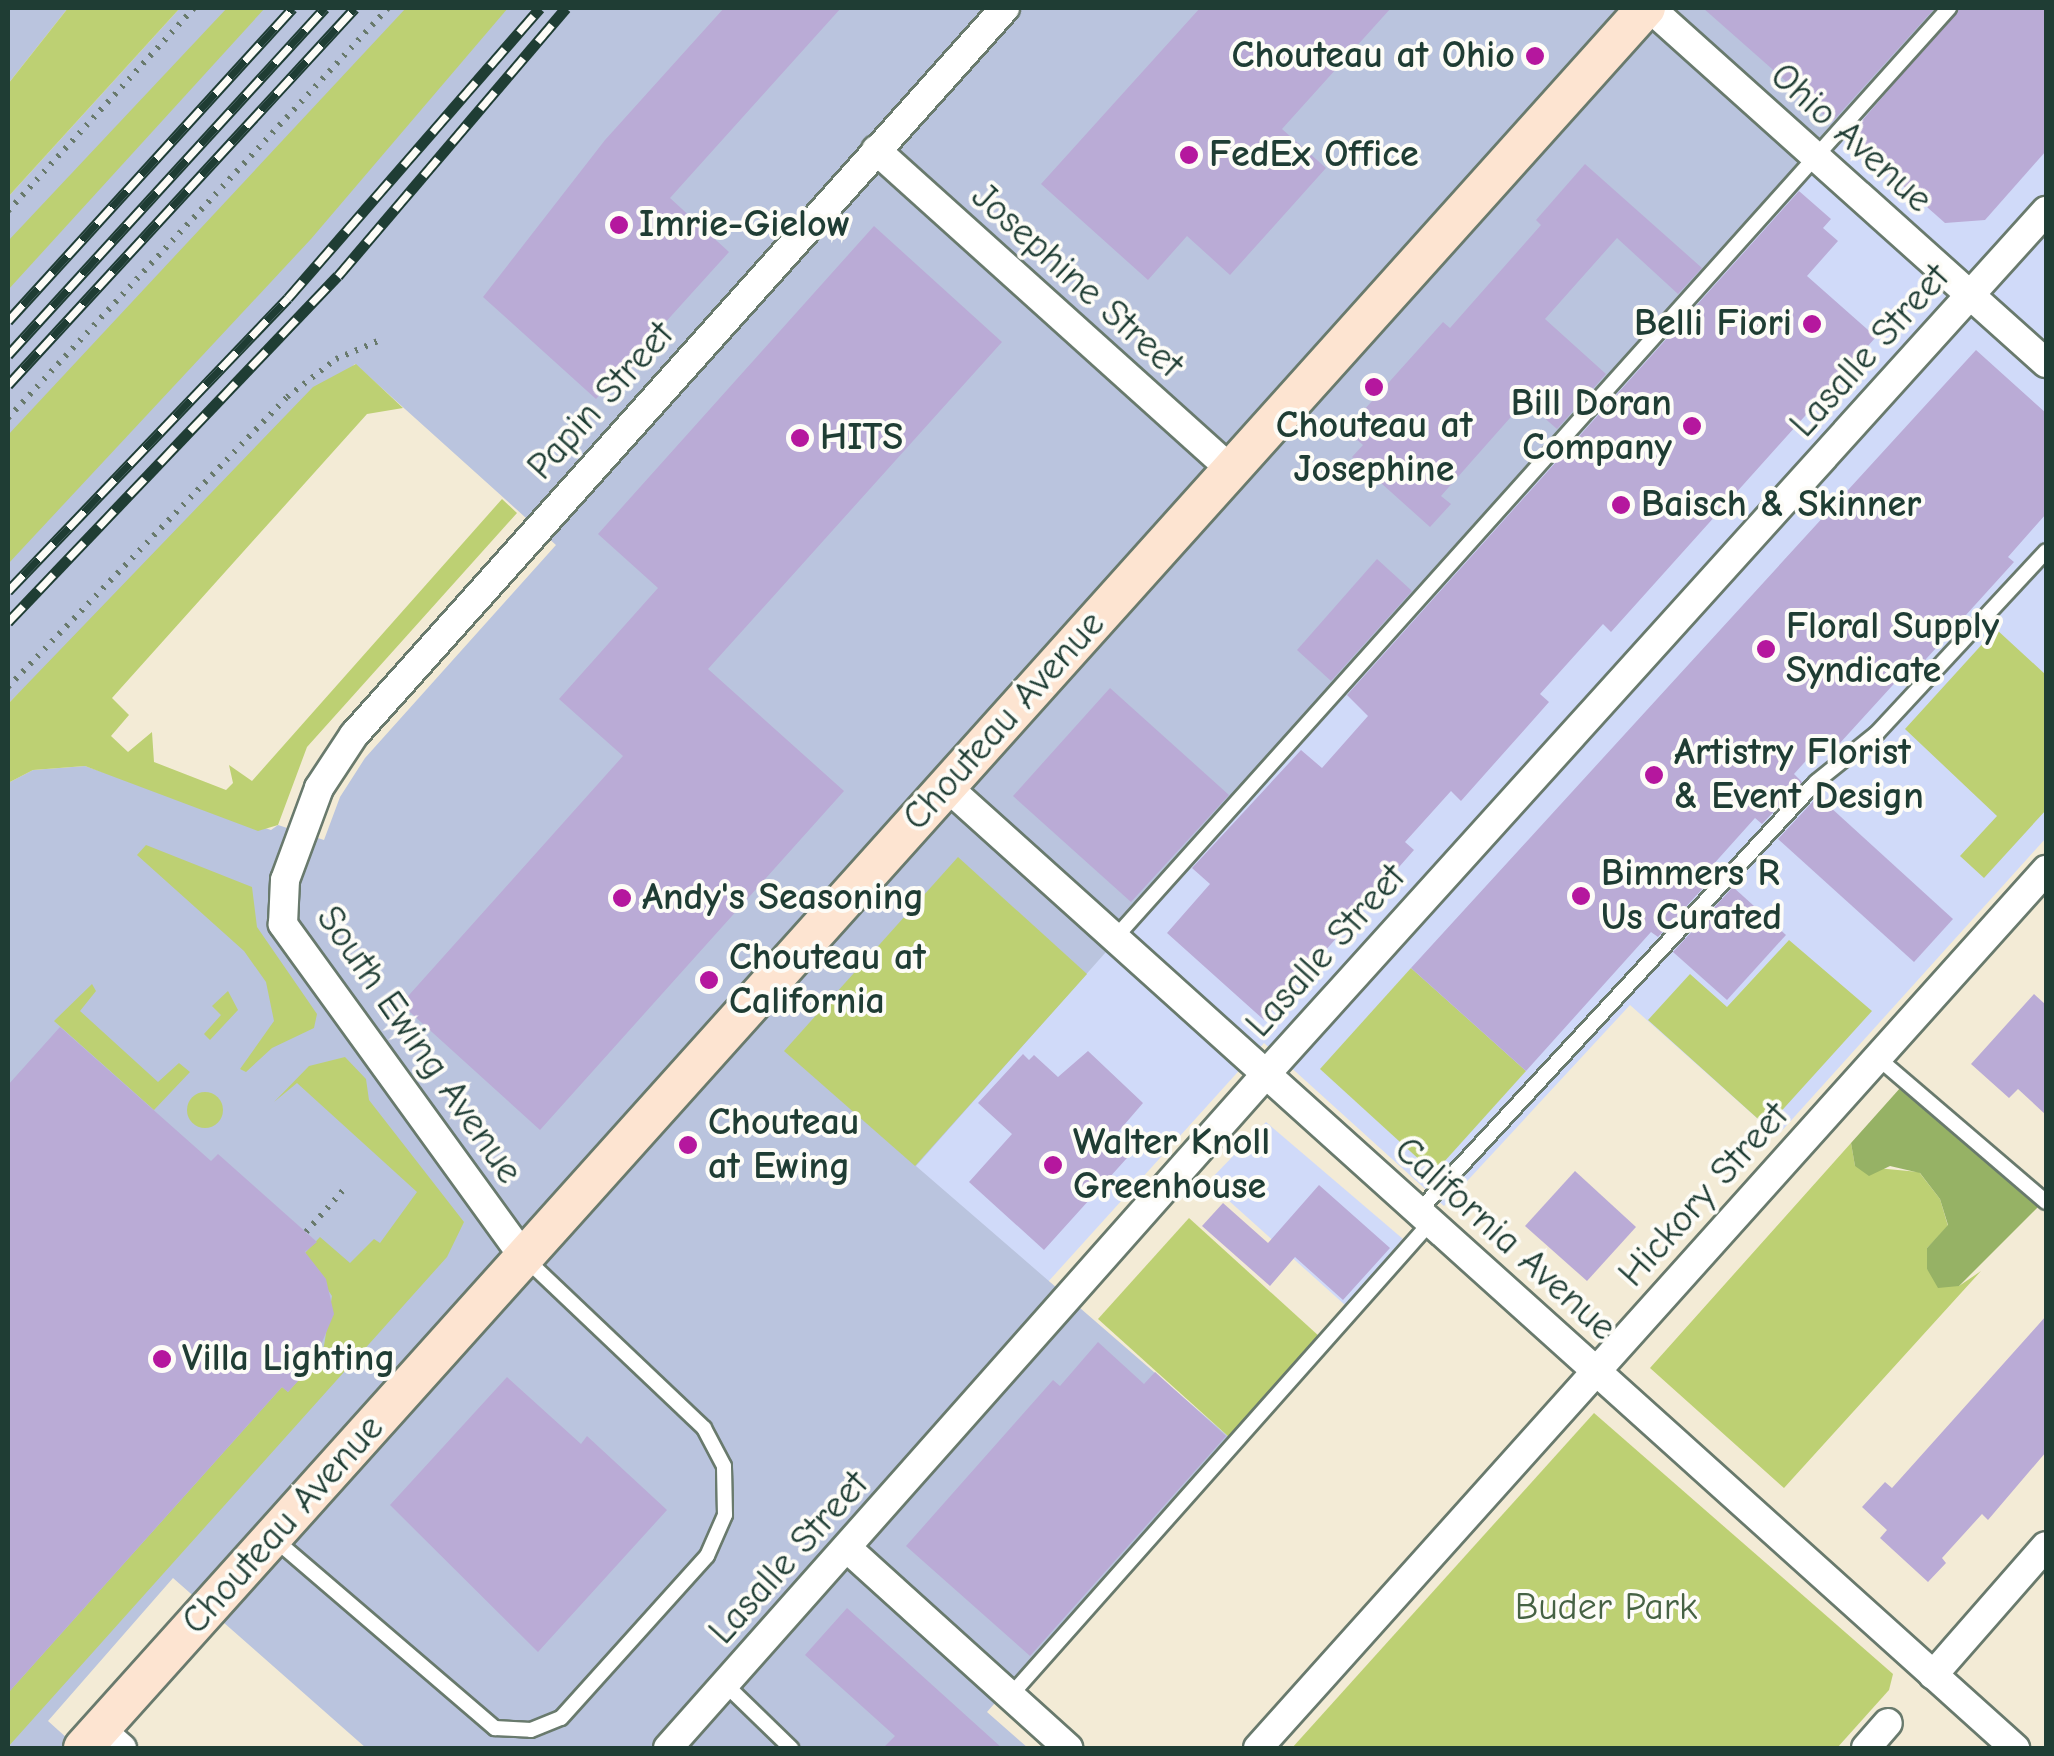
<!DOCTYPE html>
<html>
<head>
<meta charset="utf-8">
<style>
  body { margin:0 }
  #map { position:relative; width:2054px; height:1756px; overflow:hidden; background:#f3ebd6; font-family:"Comic Neue",sans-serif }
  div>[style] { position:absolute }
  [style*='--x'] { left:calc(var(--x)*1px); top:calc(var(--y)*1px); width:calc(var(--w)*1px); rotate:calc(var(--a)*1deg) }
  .built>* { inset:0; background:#d0daf9 }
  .industrial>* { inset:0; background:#bac4de }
  .green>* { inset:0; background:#bdd073 }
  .round { border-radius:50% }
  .forest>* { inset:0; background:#96b265 }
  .building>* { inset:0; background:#baabd6 }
  .path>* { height:6px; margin-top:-3px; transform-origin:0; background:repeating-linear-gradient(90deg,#697a6d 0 2.5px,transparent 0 10.5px) }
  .roads { filter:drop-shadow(2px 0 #697a6d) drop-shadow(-2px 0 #697a6d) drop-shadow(0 2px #697a6d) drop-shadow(0 -2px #697a6d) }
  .lane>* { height:14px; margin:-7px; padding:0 7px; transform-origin:7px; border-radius:7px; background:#fff }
  .street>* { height:28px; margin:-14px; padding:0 14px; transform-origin:14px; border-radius:14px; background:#fff }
  .secondary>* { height:38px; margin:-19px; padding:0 19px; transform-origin:19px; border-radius:19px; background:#fde4d1 }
  .rail>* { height:11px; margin-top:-5.5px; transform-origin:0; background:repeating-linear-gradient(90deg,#fdfcf7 0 22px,#1f3d34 0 44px); box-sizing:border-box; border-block:2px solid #1f3d34 }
  .dots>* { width:28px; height:28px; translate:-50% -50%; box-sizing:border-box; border:5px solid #fdfcf7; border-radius:50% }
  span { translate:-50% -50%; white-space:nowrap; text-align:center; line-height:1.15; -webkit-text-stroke:8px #fdfcf7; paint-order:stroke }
  .poi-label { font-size:38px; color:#1f3d34; font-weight:700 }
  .right { translate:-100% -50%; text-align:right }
  .left { translate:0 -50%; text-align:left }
  .street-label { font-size:38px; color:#1f3d34 }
  .park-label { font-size:38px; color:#466244 }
  .frame { position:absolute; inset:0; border:10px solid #1f3d34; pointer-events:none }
</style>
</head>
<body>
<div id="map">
  <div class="built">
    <i style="clip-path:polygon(1944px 8px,2046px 8px,2046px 838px,1777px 1136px,1630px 1005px,1444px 1206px,1264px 1043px,1047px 1283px,915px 1166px)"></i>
    <i style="clip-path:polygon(1266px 1122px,1403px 1239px,1345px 1305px,1208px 1182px)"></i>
  </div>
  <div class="industrial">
    <i style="clip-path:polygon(8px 8px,68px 8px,8px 84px)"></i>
    <i style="clip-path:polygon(180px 8px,1944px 8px,916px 1166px,1229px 1437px,987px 1712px,1028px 1748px,366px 1748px,173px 1578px,48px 1721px,78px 1748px,8px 1748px,8px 783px,33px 770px,85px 766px,271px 830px,278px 825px,324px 840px,340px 797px,365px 758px,556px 545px,355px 364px,8px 704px,8px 197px)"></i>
  </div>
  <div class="green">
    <i style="clip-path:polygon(68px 8px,180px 8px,8px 197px,8px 84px)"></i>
    <i style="clip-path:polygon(227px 8px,265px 8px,8px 290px,8px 241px)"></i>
    <i style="clip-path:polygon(406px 8px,508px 8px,311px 239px,8px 564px,8px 435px)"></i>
    <i style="clip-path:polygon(356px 364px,403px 408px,367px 414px,112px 698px,129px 715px,111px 736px,128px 752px,152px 732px,154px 762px,226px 790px,233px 783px,229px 765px,252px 781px,502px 499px,517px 513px,307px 747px,278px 825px,258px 831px,85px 766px,33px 770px,8px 783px,8px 704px,313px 387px)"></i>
    <i style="clip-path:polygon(1996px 629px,2046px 675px,2046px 810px,1984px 878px,1960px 856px,1997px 816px,1905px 729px)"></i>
    <i style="clip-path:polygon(146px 845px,252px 887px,257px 927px,317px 1014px,314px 1028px,272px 1048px,246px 1072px,240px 1069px,274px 1021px,266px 982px,244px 951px,137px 855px)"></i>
    <i style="clip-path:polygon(958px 857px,1087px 974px,915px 1166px,784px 1051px)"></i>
    <i style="clip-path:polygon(1789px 940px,1872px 1011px,1767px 1127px,1648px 1020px,1690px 974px,1727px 1007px)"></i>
    <i style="clip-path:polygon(1411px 968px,1526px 1071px,1434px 1173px,1320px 1069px)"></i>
    <i style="clip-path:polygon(92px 984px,96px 991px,80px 1011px,158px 1082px,179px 1063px,190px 1072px,154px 1110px,54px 1021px)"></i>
    <i style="clip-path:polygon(228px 991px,238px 1010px,210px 1040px,204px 1034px,221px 1015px,212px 1006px)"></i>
    <i style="clip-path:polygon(345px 1057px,366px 1079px,369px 1100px,464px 1222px,447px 1257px,8px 1747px,8px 1693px,282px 1387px,288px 1392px,323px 1352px,332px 1296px,304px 1254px,320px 1237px,350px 1263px,374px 1239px,380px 1243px,417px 1192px,297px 1083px,274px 1102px,309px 1066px)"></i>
    <i class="round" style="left:187px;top:1092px;width:36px;height:36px"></i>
    <i style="clip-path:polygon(1851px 1143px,1855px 1166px,1919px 1172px,1940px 1199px,1948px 1226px,1927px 1248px,1927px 1269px,1959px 1286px,1981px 1271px,1784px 1488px,1650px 1368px)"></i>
    <i style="clip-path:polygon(1189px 1218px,1320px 1337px,1229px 1437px,1098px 1319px)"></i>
    <i style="clip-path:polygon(1594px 1413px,1893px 1674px,1889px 1690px,1837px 1748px,1292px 1748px)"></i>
  </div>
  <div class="forest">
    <i style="clip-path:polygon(1901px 1087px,2039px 1206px,1959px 1286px,1938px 1288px,1927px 1269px,1927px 1248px,1948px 1225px,1940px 1199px,1920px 1173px,1890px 1166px,1869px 1176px,1855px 1166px,1851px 1143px)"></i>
  </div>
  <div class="building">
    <i style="clip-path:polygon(724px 8px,841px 8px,670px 198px,729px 252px,596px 399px,483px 297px,605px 140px)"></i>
    <i style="clip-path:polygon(1200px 8px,1391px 8px,1282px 129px,1326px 168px,1230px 275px,1187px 236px,1148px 280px,1041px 184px)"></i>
    <i style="clip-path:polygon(1703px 8px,1935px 8px,1832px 122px)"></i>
    <i style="clip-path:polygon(1959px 8px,2046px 8px,2046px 151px,1985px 220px,1945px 223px,1848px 137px)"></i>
    <i style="clip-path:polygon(1585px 164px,1702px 268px,1678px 294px,1617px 238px,1545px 319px,1606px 374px,1557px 429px,1525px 401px,1441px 496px,1451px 504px,1430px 527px,1352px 457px,1363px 445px,1346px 430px,1443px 322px,1450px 328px,1541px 225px,1536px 220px)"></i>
    <i style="clip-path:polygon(1799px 191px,1831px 219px,1823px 228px,1838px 241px,1807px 276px,1876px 337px,1611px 632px,1603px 624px,1540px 694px,1549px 702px,1461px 801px,1451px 791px,1405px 842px,1414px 850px,1264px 1020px,1167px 933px,1210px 884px,1192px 868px,1301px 750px,1322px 768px,1368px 716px,1347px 695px)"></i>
    <i style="clip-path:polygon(874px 226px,1002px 342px,708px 669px,844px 791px,540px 1130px,401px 1004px,623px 756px,559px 699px,658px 588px,598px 534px)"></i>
    <i style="clip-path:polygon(1976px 350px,2046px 413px,2046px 514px,2008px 557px,2014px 562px,1907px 680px,1902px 675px,1840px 743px,1830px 734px,1794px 774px,1802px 782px,1762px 824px,1755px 818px,1711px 867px,1717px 873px,1658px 937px,1651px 932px,1526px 1071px,1411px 968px)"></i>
    <i style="clip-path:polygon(1377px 559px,1412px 591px,1331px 681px,1297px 650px)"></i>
    <i style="clip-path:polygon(1110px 688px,1229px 795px,1131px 902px,1013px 796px)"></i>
    <i style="clip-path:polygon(1818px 796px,1953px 919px,1914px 962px,1778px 839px)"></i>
    <i style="clip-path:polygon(1733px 887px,1786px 935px,1727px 1000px,1673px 952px)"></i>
    <i style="clip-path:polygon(2034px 994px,2046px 1005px,2046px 1115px,2018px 1089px,2009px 1098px,1971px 1064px)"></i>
    <i style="clip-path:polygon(60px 1027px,211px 1161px,218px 1154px,317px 1242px,305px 1252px,326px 1279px,334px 1314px,312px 1366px,288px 1392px,282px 1387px,8px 1693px,8px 1085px)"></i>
    <i style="clip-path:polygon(1088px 1051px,1143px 1103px,1118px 1132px,1136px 1148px,1044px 1250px,969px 1182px,1012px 1134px,978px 1103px,1023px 1054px,1029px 1060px,1034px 1055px,1058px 1077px)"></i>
    <i style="clip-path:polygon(1575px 1171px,1636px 1227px,1587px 1281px,1525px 1226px)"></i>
    <i style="clip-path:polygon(1319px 1185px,1390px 1248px,1343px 1300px,1295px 1257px,1270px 1286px,1202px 1226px,1223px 1203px,1268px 1243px)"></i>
    <i style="clip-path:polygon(2046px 1316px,2046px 1452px,1988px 1520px,1982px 1514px,1942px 1558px,1946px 1563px,1928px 1582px,1880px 1538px,1887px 1530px,1862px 1507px,1885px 1482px,1892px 1488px)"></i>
    <i style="clip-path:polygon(1098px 1342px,1144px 1384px,1155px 1372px,1226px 1436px,1030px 1656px,906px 1546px,1053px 1380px,1060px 1386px)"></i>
    <i style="clip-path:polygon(507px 1377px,581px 1444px,587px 1436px,667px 1510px,538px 1652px,390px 1505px)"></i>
    <i style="clip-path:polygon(847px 1608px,1002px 1748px,883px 1748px,895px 1736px,805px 1655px)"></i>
  </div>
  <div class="path">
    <i style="--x:8;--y:211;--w:275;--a:-47.5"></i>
    <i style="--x:8;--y:418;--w:559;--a:-47.17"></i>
    <i style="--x:8;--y:687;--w:402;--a:-46.1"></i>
    <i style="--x:287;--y:397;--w:62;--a:-37.8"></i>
    <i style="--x:336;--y:359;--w:46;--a:-23.2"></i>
    <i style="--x:306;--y:1232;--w:59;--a:-48.4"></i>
  </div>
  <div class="roads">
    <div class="lane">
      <i style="--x:1114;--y:939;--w:1251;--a:-48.11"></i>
      <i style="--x:1878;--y:1058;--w:221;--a:40.6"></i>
      <i style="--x:1418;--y:1212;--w:586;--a:-47.21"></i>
      <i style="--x:1816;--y:782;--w:78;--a:-38.8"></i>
      <i style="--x:1877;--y:733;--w:248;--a:-47.1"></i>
      <i style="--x:272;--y:1537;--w:294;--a:40.6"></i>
      <i style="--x:495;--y:1728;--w:36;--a:3"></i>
      <i style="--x:531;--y:1730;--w:32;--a:-22"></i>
      <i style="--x:561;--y:1718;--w:218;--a:-48"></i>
      <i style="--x:707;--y:1556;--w:45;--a:-66.3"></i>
      <i style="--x:725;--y:1515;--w:49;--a:-91.2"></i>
      <i style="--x:724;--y:1466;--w:43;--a:-117.8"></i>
      <i style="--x:704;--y:1428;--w:247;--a:-136.5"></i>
      <i style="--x:726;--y:1685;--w:91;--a:44.1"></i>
      <i style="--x:1010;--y:1696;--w:633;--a:-48.4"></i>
    </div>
    <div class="street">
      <i style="--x:1650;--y:8;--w:532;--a:41.88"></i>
      <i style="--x:876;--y:150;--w:475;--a:42"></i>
      <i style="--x:945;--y:785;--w:1440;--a:41.99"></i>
      <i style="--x:523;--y:1256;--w:410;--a:-125.9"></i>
      <i style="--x:283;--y:924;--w:44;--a:-87.4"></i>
      <i style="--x:285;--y:880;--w:98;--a:-69.7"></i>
      <i style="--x:319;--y:788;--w:64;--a:-56.6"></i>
      <i style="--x:354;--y:735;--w:976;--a:-48.16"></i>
      <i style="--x:848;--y:1549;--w:297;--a:42.1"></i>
      <i style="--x:1933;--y:1675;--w:171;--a:-48.8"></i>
      <i style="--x:100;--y:1729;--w:29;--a:41"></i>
      <i style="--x:668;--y:1748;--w:900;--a:-48.42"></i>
      <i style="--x:1265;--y:1075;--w:1165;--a:-47.89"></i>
      <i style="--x:1258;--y:1748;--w:1180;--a:-48.09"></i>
      <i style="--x:1866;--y:1748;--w:33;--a:-49"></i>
    </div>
    <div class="secondary">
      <i style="--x:83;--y:1748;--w:2339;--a:-48.07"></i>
    </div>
  </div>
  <div class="rail">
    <i style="--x:8;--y:321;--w:423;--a:-47.7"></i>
    <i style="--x:8;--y:355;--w:470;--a:-47.6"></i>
    <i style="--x:8;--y:385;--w:512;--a:-47.37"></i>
    <i style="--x:8;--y:591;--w:405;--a:-46.3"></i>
    <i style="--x:288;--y:298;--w:384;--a:-49"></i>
    <i style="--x:8;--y:622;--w:478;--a:-46.4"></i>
    <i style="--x:338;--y:276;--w:352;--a:-49.6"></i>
  </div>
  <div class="dots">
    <i style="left:1535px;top:56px;background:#b5179e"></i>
    <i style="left:1189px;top:155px;background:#b5179e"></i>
    <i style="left:619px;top:225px;background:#b5179e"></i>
    <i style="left:1812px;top:324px;background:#b5179e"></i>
    <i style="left:1374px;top:387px;background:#b5179e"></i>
    <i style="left:1692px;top:426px;background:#b5179e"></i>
    <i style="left:800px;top:438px;background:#b5179e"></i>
    <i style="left:1621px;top:505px;background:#b5179e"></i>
    <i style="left:1766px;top:649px;background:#b5179e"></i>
    <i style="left:1654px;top:775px;background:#b5179e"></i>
    <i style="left:1581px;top:896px;background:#b5179e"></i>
    <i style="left:622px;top:898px;background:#b5179e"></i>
    <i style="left:709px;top:980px;background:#b5179e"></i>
    <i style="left:688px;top:1145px;background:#b5179e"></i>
    <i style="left:1053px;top:1165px;background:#b5179e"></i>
    <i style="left:162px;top:1359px;background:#b5179e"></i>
  </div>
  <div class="poi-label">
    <span class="right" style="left:1515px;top:56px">Chouteau at Ohio</span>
    <span class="left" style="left:1209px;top:155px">FedEx Office</span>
    <span class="left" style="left:639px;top:225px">Imrie-Gielow</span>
    <span class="right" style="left:1792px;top:324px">Belli Fiori</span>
    <span class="right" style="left:1672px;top:426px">Bill Doran<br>Company</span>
    <span style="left:1374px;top:448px">Chouteau at<br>Josephine</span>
    <span class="left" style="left:820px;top:438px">HITS</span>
    <span class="left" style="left:1641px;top:505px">Baisch &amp; Skinner</span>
    <span class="left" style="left:1786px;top:649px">Floral Supply<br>Syndicate</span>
    <span class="left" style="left:1674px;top:775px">Artistry Florist<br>&amp; Event Design</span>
    <span class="left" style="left:1601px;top:896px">Bimmers R<br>Us Curated</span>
    <span class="left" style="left:642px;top:898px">Andy's Seasoning</span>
    <span class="left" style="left:729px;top:980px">Chouteau at<br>California</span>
    <span class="left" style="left:708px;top:1145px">Chouteau<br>at Ewing</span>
    <span class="left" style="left:1073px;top:1165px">Walter Knoll<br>Greenhouse</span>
    <span class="left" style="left:182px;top:1359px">Villa Lighting</span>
  </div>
  <div class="street-label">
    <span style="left:1851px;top:138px;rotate:42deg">Ohio Avenue</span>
    <span style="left:1077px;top:281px;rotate:42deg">Josephine Street</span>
    <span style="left:1870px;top:351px;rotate:-48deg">Lasalle Street</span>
    <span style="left:601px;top:401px;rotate:-48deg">Papin Street</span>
    <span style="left:1004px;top:721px;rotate:-48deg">Chouteau Avenue</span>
    <span style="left:1326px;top:951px;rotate:-48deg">Lasalle Street</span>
    <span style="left:419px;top:1045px;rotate:55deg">South Ewing Avenue</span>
    <span style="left:1704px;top:1195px;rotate:-48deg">Hickory Street</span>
    <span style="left:1505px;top:1239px;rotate:42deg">California Avenue</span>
    <span style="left:283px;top:1525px;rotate:-48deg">Chouteau Avenue</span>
    <span style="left:789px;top:1558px;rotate:-48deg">Lasalle Street</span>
  </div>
  <div class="park-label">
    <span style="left:1606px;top:1608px">Buder Park</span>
  </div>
  <div class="frame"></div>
</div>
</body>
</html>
